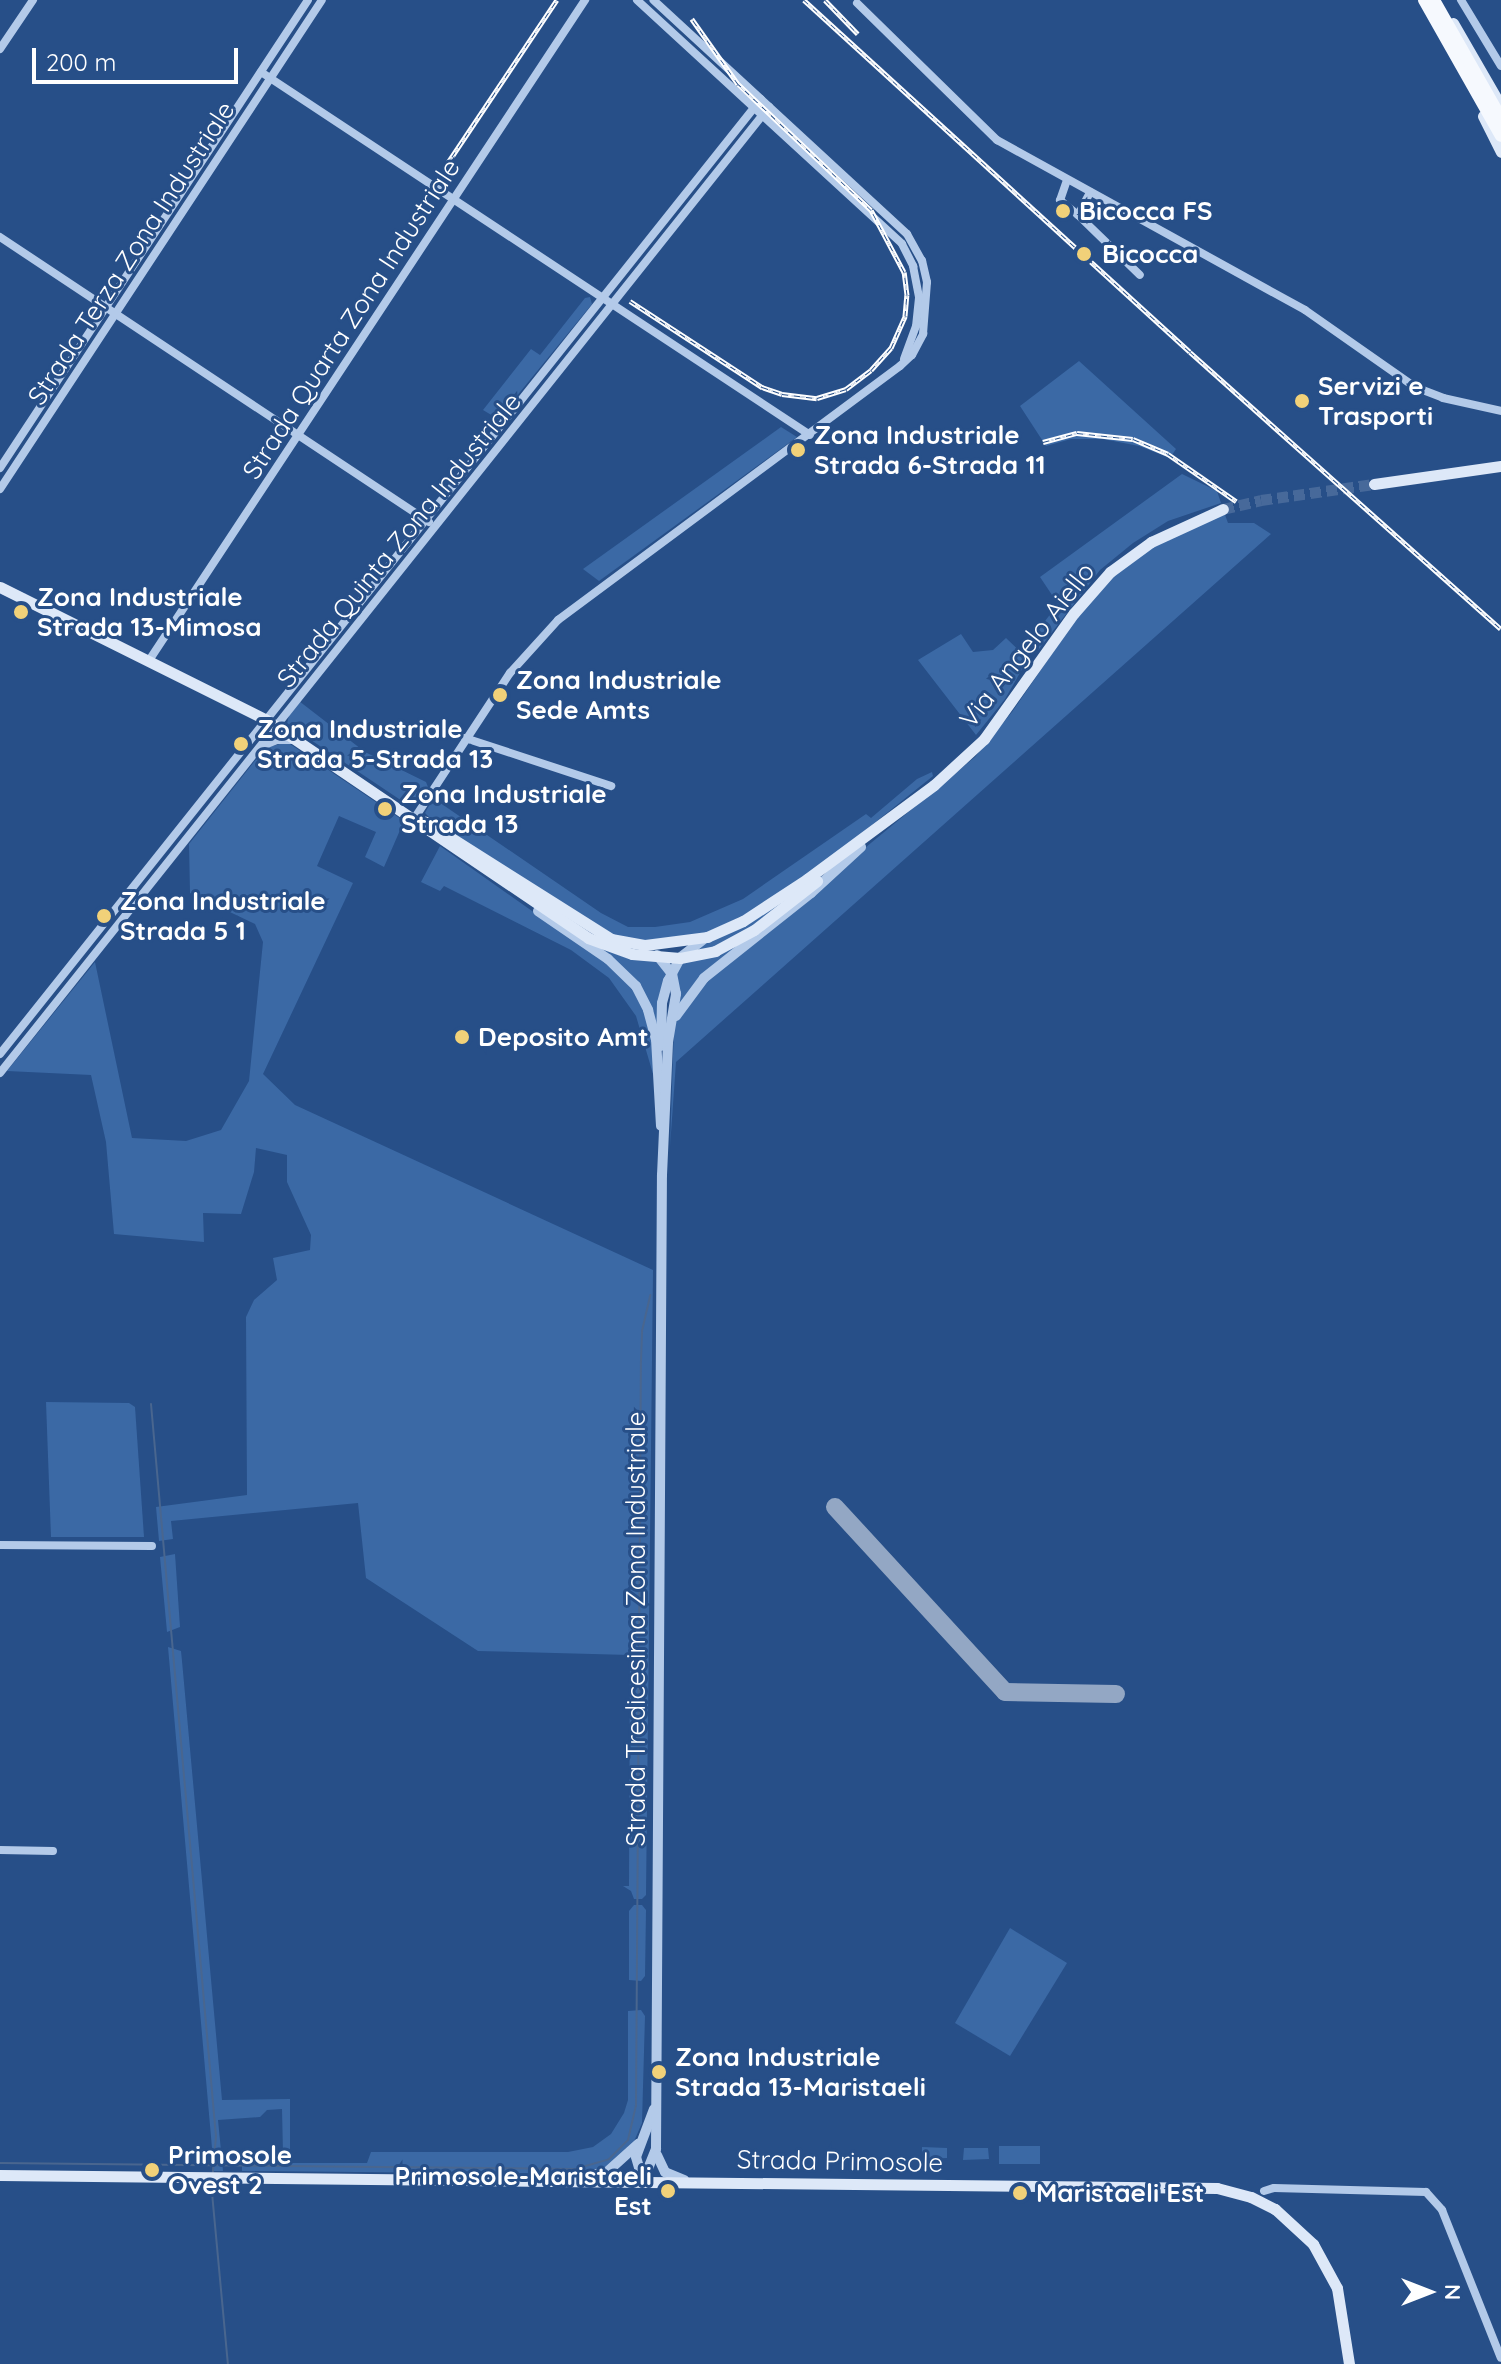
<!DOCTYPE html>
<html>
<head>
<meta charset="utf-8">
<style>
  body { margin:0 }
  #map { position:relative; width:1501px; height:2364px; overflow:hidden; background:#274f88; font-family:Quicksand,sans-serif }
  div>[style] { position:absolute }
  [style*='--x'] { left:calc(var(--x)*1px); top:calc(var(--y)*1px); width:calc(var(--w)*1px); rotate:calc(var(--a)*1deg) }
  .green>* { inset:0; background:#3b69a5 }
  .stream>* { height:2px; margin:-1px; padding:0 1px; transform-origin:1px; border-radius:1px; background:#49668f }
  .taxiway>* { height:18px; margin:-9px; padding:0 9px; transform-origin:9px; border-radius:9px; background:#93a7c4 }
  .secondary-tunnel>* { height:11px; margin-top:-5.5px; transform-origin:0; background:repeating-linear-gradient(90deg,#47699a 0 11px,transparent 0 16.5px) }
  .minor>* { height:8px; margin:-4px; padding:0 4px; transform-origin:4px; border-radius:4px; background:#b3cae9 }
  .tertiary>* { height:10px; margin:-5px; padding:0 5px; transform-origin:5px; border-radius:5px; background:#b3cae9 }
  .secondary>* { height:11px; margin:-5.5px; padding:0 5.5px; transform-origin:5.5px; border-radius:5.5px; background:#dde8f8 }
  .primary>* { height:12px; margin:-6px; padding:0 6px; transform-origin:6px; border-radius:6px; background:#f6f9fe }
  .rail>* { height:5px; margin-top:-2.5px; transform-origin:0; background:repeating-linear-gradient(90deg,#274f88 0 6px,#fff 0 12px); box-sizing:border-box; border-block:2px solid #fff }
  .secondary-bridge>* { height:11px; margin:-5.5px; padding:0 5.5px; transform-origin:5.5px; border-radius:5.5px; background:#dde8f8 }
  .dots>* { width:22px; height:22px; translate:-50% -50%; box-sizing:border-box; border:4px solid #274f88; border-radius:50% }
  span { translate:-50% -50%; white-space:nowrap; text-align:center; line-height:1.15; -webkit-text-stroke:6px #274f88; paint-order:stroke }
  .poi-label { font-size:26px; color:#fff; font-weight:700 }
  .left { translate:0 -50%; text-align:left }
  .right { translate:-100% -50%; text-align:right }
  .street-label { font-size:26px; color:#fff }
  .north { position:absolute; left:1389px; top:2252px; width:80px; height:80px; -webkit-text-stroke:6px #274f88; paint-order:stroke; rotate:90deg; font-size:22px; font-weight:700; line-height:32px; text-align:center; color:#fff }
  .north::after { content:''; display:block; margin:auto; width:28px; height:36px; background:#fff; clip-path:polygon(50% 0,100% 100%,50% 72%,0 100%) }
  .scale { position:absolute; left:32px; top:48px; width:206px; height:36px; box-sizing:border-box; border:4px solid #fff; border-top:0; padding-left:10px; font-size:24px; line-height:28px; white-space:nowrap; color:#fff; -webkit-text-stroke:6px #274f88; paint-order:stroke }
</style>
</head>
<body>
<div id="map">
  <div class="green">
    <i style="clip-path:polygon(590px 297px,592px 304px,498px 419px,483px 410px,531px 349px,540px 355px,585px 298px)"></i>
    <i style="clip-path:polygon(1079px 361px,1176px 449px,1170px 458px,1139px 446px,1103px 439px,1071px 439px,1046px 446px,1020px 406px)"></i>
    <i style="clip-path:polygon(781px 427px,797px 437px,599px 581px,583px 569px)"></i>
    <i style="clip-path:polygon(1182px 474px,1217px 491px,1221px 503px,1168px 521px,1133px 543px,1100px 570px,1036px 653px,1023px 650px,1058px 604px,1040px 577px)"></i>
    <i style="clip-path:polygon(1224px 512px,1228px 523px,1254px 523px,1271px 534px,676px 1062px,670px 1147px,674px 1026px,679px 1013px,704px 981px,975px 757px,1012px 712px,1078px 616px,1114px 575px,1147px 549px)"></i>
    <i style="clip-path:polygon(961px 634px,973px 652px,993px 650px,1006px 638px,1028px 659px,1005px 699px,976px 735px,918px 660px)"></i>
    <i style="clip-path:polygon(299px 701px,365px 752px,426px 782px,428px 787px,421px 798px,414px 805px,408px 805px,287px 724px,289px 715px)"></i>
    <i style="clip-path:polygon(287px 742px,404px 821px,384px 867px,365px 857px,376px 832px,339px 816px,317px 866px,353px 883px,263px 1074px,295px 1105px,653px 1270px,646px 1895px,642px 1899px,634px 1899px,631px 1891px,623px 1886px,629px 1886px,630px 1655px,478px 1651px,366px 1578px,358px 1503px,171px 1521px,173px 1539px,159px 1541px,156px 1507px,247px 1495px,246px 1317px,254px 1300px,277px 1280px,273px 1258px,310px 1250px,311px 1235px,287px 1182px,287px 1155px,256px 1148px,254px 1172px,241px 1214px,203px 1213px,204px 1242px,114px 1234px,106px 1142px,91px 1075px,7px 1071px,95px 962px,132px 1138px,186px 1141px,221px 1130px,249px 1081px,263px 942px,255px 924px,190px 893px,189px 844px,265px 748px)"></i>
    <i style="clip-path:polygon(932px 772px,933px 776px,827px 861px,747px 914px,704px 934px,644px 943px,612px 935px,436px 824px,425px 813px,433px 798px,601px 913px,628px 927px,655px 927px,690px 922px,743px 899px,866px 814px,871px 818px,917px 779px)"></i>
    <i style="clip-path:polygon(440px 846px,624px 976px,641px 1001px,653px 1040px,653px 1074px,636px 1016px,609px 978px,571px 950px,444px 886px,440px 891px,421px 882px)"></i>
    <i style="clip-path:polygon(801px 889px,755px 934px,675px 1009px,674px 974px,687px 953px)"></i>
    <i style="clip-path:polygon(593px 945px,624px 957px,663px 962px,669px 974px,658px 1038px,650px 1006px)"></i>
    <i style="clip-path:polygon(46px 1402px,129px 1403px,135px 1407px,144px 1537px,51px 1537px)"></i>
    <i style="clip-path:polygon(175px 1554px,180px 1627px,167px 1632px,160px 1557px)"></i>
    <i style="clip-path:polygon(168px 1647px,181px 1651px,182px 1661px,222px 2100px,290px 2099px,290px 2153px,283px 2154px,282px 2109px,267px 2110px,260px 2117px,218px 2120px,223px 2171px,214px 2171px)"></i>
    <i style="clip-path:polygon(634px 1905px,642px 1905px,646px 1910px,645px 1976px,641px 1981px,629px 1980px,629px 1911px)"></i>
    <i style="clip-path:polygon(1010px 1928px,1067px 1963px,1010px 2056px,955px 2023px)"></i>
    <i style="clip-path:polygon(641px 2010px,645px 2016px,642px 2123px,632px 2146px,605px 2169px,566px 2174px,242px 2171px,242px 2163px,367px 2163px,371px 2152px,568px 2152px,593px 2147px,611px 2134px,624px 2113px,628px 2100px,628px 2011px)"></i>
    <i style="clip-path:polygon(999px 2146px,1040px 2146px,1040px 2164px,999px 2164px)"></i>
    <i style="clip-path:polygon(922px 2147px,947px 2148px,947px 2158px,922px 2159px)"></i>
    <i style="clip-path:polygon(964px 2148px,988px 2148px,989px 2159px,963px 2160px)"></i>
  </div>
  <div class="stream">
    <i style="--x:151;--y:1404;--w:735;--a:84.93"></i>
    <i style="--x:216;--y:2136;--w:36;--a:95"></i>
    <i style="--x:0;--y:2163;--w:575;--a:0.6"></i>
    <i style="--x:575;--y:2169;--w:35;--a:-16"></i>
    <i style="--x:609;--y:2159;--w:27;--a:-45"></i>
    <i style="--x:628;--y:2140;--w:35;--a:-77"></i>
    <i style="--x:636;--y:2106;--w:745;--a:-89.62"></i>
    <i style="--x:641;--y:1361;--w:30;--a:-88"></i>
    <i style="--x:642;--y:1331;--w:37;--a:-77"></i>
    <i style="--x:211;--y:2182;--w:183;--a:84.7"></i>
  </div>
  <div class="taxiway">
    <i style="--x:835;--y:1507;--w:251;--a:47.4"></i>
    <i style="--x:1005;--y:1692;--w:111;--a:1"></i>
  </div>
  <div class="secondary-tunnel">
    <i style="--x:1223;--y:509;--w:39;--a:-13"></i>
    <i style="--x:1261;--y:500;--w:114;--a:-8.1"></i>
  </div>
  <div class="minor">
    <i style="--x:637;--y:0;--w:360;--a:42.6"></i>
    <i style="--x:902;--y:244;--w:25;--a:63"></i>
    <i style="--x:913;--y:266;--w:33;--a:79"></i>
    <i style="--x:919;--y:298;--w:28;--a:96"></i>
    <i style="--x:916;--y:326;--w:35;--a:110"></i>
    <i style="--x:1461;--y:0;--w:77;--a:58.8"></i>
    <i style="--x:857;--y:3;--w:196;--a:44.4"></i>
    <i style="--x:997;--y:140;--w:352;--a:28.9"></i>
    <i style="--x:1305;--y:310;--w:134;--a:35"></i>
    <i style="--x:1415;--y:387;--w:30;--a:21"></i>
    <i style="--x:1443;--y:398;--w:59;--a:12.6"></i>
    <i style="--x:0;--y:49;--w:59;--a:-56"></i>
    <i style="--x:261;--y:72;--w:658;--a:33.47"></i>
    <i style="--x:1067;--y:180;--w:21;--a:109"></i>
    <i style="--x:1060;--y:200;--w:23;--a:40"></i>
    <i style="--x:1078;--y:215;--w:26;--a:-62"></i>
    <i style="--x:1078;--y:215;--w:86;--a:44.1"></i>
    <i style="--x:0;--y:237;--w:515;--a:33.6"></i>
    <i style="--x:0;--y:468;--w:560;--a:-56.65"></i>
    <i style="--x:0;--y:489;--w:585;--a:-56.64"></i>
    <i style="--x:150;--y:659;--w:790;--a:-56.57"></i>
    <i style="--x:465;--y:738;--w:154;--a:18.2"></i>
    <i style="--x:262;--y:746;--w:16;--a:-22"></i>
    <i style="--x:277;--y:740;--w:18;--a:0"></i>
    <i style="--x:414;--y:819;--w:175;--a:-56.7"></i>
    <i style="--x:510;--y:673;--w:72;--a:-47.8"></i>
    <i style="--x:558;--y:620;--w:426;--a:-36.6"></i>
    <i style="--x:900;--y:366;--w:16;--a:-43"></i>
    <i style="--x:912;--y:355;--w:24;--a:-62"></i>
    <i style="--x:923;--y:334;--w:52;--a:-85.6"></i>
    <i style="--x:927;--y:282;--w:22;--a:-103"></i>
    <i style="--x:922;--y:261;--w:31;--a:-119"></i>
    <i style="--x:907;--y:234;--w:345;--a:-137.3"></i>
    <i style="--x:0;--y:1054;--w:1221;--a:-51.45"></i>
    <i style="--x:0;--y:1073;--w:1235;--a:-51.48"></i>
    <i style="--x:0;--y:1545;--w:152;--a:0.4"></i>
    <i style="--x:0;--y:1850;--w:53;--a:1.1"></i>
    <i style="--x:1264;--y:2191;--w:10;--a:-17"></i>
    <i style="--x:1274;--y:2188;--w:152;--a:1.5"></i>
    <i style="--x:1426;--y:2192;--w:24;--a:48"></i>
    <i style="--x:1442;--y:2210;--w:159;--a:68.3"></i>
  </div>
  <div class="tertiary">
    <i style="--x:538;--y:911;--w:85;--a:34.4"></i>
    <i style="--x:608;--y:959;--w:39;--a:44"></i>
    <i style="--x:636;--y:986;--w:27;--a:63"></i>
    <i style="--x:648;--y:1010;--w:30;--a:75"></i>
    <i style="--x:656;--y:1039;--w:87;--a:86.7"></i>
    <i style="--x:676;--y:1016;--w:47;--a:-53.6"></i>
    <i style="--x:704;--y:978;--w:137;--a:-38.5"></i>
    <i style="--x:811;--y:893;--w:68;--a:-42.6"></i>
    <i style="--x:661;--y:1046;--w:43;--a:-88.7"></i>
    <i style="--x:662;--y:1003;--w:23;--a:-75"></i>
    <i style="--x:668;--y:981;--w:27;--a:-62"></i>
    <i style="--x:681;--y:957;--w:31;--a:-38"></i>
    <i style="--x:654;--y:2109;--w:51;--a:110.6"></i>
    <i style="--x:636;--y:2157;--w:25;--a:74"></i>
    <i style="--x:643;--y:2181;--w:35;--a:-68"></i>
    <i style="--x:656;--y:2149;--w:974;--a:-89.65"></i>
    <i style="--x:662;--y:1175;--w:133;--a:-87.4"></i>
    <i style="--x:668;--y:1042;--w:49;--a:-80.5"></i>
    <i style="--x:676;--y:994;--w:20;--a:-101"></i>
    <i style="--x:672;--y:974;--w:24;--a:-128"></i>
    <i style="--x:657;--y:2155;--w:19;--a:65"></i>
    <i style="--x:665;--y:2172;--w:21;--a:23"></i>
    <i style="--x:581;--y:2177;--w:26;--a:-11"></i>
    <i style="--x:607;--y:2172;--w:42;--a:-42.1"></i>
  </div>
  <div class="secondary">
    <i style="--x:1453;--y:23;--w:96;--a:60"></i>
    <i style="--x:1483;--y:116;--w:40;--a:63.4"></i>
    <i style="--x:1374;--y:484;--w:128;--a:-8.1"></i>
    <i style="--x:0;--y:587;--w:296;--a:26.5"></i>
    <i style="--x:265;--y:719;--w:390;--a:34.1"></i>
    <i style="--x:414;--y:819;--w:12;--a:14"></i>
    <i style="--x:426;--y:822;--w:219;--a:32.3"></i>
    <i style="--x:611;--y:939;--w:35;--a:10"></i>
    <i style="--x:645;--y:945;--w:63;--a:-7.4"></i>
    <i style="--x:707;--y:937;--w:39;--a:-24"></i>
    <i style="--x:743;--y:921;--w:77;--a:-33.3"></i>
    <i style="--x:807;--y:879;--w:158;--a:-36.5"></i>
    <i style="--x:934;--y:785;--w:68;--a:-42.6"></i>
    <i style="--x:984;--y:739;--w:155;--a:-54.5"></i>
    <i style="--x:1074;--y:613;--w:55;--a:-48.7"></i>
    <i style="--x:1110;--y:572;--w:51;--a:-36.2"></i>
    <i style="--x:1151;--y:542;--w:79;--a:-24.6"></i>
    <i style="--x:754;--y:930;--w:80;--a:-37.9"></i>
    <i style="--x:0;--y:2175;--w:1217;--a:0.61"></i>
    <i style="--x:1217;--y:2188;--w:35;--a:15"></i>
    <i style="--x:1251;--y:2197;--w:27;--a:27"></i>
    <i style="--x:1275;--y:2209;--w:52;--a:42.6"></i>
    <i style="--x:1313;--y:2244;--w:50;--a:61.4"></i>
    <i style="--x:1337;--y:2288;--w:77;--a:81"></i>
  </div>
  <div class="primary">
    <i style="--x:1424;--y:0;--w:156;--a:60.5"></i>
    <i style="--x:1434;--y:0;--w:136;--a:60.4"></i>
  </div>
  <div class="rail">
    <i style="--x:804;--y:0;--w:522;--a:42.36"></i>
    <i style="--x:1190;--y:352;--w:416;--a:41.7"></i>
    <i style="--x:825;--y:0;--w:47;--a:45.9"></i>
    <i style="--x:445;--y:167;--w:201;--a:-56.2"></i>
    <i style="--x:630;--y:301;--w:158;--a:33.1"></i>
    <i style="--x:762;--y:387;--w:21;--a:19"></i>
    <i style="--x:782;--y:394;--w:35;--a:7"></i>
    <i style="--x:817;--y:398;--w:30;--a:-17"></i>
    <i style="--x:846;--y:389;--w:31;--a:-37"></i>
    <i style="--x:871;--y:370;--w:30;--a:-48"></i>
    <i style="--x:891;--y:348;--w:35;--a:-66"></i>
    <i style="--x:905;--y:316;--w:21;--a:-85"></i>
    <i style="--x:907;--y:295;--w:23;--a:-97"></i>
    <i style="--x:904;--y:272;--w:70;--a:-118"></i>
    <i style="--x:871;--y:210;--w:183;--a:-136.5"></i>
    <i style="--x:738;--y:84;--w:80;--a:-125.3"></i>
    <i style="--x:1043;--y:442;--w:35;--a:-15"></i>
    <i style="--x:1077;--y:433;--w:56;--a:6.1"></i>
    <i style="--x:1133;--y:439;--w:38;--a:23"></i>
    <i style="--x:1168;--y:454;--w:83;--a:34.7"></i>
  </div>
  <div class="secondary-bridge">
    <i style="--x:588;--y:938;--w:47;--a:20"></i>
    <i style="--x:632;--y:954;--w:48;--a:4.8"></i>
    <i style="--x:680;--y:958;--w:36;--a:-11"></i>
    <i style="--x:715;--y:951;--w:44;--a:-28.3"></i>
  </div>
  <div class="dots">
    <i style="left:1063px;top:211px;background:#f1d179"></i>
    <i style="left:1084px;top:254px;background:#f1d179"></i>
    <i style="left:1302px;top:401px;background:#f1d179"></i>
    <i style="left:798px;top:450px;background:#f1d179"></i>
    <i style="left:21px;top:612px;background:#f1d179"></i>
    <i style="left:500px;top:695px;background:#f1d179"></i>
    <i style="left:241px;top:744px;background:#f1d179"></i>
    <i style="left:385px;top:809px;background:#f1d179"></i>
    <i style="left:104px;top:916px;background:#f1d179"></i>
    <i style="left:462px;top:1037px;background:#f1d179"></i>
    <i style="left:659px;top:2072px;background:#f1d179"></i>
    <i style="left:152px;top:2170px;background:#f1d179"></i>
    <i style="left:668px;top:2191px;background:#f1d179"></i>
    <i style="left:1020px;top:2193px;background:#f1d179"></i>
  </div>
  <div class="poi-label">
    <span class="left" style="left:1079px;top:211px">Bicocca FS</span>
    <span class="left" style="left:1102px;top:254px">Bicocca</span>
    <span class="left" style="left:1318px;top:401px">Servizi e<br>Trasporti</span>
    <span class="left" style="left:814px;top:450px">Zona Industriale<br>Strada 6-Strada 11</span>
    <span class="left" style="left:37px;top:612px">Zona Industriale<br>Strada 13-Mimosa</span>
    <span class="left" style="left:516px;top:695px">Zona Industriale<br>Sede Amts</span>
    <span class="left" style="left:257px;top:744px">Zona Industriale<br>Strada 5-Strada 13</span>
    <span class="left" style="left:401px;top:809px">Zona Industriale<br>Strada 13</span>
    <span class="left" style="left:120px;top:916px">Zona Industriale<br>Strada 5 1</span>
    <span class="left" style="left:478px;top:1037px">Deposito Amt</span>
    <span class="left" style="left:675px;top:2072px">Zona Industriale<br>Strada 13-Maristaeli</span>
    <span class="left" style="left:168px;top:2170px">Primosole<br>Ovest 2</span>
    <span class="right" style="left:652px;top:2191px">Primosole-Maristaeli<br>Est</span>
    <span class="left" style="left:1036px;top:2193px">Maristaeli Est</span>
  </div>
  <div class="street-label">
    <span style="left:131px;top:253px;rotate:-57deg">Strada Terza Zona Industriale</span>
    <span style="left:351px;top:319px;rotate:-57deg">Strada Quarta Zona Industriale</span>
    <span style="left:399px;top:540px;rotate:-51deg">Strada Quinta Zona Industriale</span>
    <span style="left:1027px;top:645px;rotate:-52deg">Via Angelo Aiello</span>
    <span style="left:636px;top:1629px;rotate:-90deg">Strada Tredicesima Zona Industriale</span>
    <span style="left:840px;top:2161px;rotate:1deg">Strada Primosole</span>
  </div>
  <div class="north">N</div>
  <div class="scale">200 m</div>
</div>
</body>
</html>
